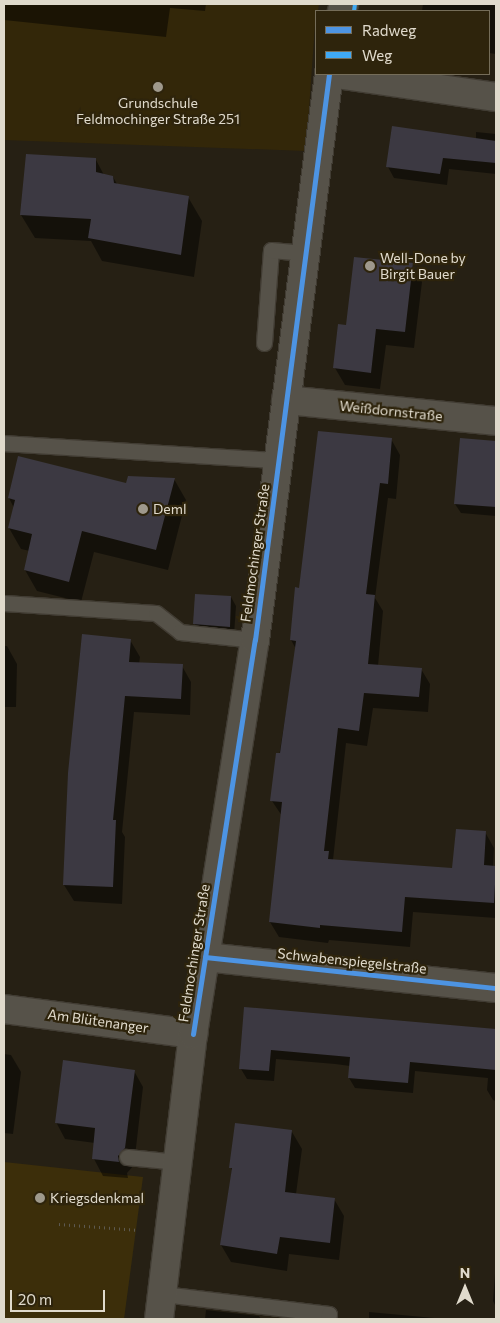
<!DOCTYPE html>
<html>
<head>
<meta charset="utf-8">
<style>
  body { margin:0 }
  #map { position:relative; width:500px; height:1323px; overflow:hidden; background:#262014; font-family:Commissioner,sans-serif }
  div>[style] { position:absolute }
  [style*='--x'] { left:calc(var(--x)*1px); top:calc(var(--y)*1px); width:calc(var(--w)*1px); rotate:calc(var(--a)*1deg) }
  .built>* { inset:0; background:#332709 }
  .green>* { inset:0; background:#3c2e0a }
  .shadow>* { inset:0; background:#0007 }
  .building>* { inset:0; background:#3c3942 }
  .path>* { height:3px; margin-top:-1.5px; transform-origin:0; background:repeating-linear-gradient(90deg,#5d5951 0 1px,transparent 0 5px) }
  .roads { filter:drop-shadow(1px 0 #413c33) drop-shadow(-1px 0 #413c33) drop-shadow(0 1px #413c33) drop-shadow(0 -1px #413c33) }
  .service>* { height:15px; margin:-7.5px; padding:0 7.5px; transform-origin:7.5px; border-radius:7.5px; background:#565249 }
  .minor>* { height:28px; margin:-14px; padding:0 14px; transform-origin:14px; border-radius:14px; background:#565249 }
  .secondary>* { height:28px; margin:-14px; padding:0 14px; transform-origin:14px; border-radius:14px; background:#565249 }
  .quiet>* { height:4px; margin-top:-2px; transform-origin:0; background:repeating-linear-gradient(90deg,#3fa9f5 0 8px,transparent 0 12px) }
  .cycleway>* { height:5px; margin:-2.5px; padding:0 2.5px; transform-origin:2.5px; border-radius:2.5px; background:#4d94e3 }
  .dots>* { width:14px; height:14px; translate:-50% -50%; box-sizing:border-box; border:2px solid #2e240c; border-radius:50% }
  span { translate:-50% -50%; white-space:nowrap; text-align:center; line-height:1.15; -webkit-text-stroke:4.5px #2e240c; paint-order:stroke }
  .poi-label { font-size:14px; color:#e0dacc }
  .left { translate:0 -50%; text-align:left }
  .street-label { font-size:14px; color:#e0dacc }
  .frame { position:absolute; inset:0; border:5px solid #e0dacc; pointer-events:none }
  .legend { position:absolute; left:315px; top:10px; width:175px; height:65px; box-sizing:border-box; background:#2e240c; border:1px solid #756d59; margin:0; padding:6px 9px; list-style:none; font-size:15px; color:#e0dacc }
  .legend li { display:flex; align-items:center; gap:10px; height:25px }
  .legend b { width:25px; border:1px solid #756d59 }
  .north { position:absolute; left:440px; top:1263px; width:50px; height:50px; -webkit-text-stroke:4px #2e240c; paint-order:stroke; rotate:0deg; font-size:14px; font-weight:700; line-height:20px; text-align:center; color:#e0dacc }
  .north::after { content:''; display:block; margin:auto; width:18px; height:22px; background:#e0dacc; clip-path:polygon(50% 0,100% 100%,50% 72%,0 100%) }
  .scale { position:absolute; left:10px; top:1290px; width:95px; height:22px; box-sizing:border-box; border:2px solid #e0dacc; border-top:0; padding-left:6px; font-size:15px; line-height:18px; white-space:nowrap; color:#e0dacc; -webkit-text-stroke:4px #2e240c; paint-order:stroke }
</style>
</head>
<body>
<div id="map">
  <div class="built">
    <i style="clip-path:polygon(4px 4px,319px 4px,318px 11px,316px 11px,306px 151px,4px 140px)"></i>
  </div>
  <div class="green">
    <i style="clip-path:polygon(4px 1162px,143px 1177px,124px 1319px,4px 1319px)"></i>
  </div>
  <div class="shadow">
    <i style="clip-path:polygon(4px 4px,206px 4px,205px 11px,170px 8px,166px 37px,4px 20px)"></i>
    <i style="clip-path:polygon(423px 4px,496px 4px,496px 54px,489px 53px,489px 11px,422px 11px)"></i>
    <i style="clip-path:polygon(476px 132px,496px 134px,496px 174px,449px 169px,447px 185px,394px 178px,388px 167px,476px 139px)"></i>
    <i style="clip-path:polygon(96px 160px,104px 175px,113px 177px,117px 184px,188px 197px,202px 221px,194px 277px,102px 261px,91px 241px,35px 238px,21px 215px)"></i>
    <i style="clip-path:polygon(412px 265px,422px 282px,414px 348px,386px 345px,380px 389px,345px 385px,335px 368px,347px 326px)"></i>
    <i style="clip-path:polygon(391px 439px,400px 455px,396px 499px,388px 498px,375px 598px,383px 611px,378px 666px,421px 669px,430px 684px,428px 712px,373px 708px,367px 746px,346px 743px,333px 860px,453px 870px,485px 832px,494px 848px,493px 867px,496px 867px,496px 918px,413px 912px,410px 947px,329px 940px,328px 943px,279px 937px,270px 922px,282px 816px,272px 801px,296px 649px,291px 640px,300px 589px)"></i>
    <i style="clip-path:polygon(461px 439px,496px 442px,496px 516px,461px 513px,455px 504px)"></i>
    <i style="clip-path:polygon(174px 479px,186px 500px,168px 570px,94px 552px,81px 602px,37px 591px,25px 570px,30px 551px,21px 549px,9px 528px,14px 508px,9px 498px)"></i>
    <i style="clip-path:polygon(231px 597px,236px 606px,234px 635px,200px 633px,195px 624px)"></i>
    <i style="clip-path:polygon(130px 640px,140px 657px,139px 664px,182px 666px,191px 682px,190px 715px,134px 712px,122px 832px,125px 837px,122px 904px,74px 901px,64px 885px)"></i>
    <i style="clip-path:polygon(4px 646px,7px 646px,17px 664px,16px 707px,4px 707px)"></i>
    <i style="clip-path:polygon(245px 1008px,496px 1030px,496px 1101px,493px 1100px,487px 1090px,488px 1078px,415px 1071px,413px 1093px,355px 1088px,349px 1078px,350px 1066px,335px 1064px,276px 1059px,274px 1081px,247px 1079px,241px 1069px)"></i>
    <i style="clip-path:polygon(4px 1054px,11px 1055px,21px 1072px,13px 1134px,4px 1133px)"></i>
    <i style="clip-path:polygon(134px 1071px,143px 1087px,134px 1165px,127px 1173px,128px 1178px,103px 1176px,94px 1159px,95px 1143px,65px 1139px,56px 1122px)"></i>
    <i style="clip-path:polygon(292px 1132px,302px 1149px,296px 1194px,334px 1199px,344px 1216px,339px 1260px,289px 1254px,287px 1271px,231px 1262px,221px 1245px,232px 1171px,231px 1167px)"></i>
    <i style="clip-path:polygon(496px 1261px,496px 1307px,493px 1301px)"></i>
    <i style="clip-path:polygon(206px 1310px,259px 1316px,261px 1319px,205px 1319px)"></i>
    <i style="clip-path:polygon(369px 1312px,445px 1319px,369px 1319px)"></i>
  </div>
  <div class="building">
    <i style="clip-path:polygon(392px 126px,496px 141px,496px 163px,443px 158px,440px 174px,386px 167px)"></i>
    <i style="clip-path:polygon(26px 154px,96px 158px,96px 172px,113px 176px,114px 183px,189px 196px,181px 255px,88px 238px,91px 219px,20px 215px)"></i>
    <i style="clip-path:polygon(354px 257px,413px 263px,405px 332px,376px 329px,371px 373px,333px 368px,338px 324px,346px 325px)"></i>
    <i style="clip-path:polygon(318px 431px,392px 438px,388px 484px,380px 483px,366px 594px,375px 595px,368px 664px,422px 668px,419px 697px,364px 693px,359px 731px,338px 728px,324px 851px,329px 851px,328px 859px,452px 868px,456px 829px,486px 831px,484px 865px,496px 866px,494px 903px,405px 897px,402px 932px,320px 925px,320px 928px,269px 922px,282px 802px,270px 801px,276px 753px,280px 753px,296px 641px,290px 640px,295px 587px,299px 588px)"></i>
    <i style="clip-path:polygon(460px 438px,496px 441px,496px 507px,454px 504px)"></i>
    <i style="clip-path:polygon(18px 456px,126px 483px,128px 476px,175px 478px,156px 550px,82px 531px,69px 582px,24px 570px,32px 534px,8px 528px,15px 500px,8px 498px)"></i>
    <i style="clip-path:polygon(195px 594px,231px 596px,230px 627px,193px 624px)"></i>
    <i style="clip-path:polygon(82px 634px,131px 639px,129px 662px,183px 664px,181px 699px,125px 696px,113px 820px,116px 820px,113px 887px,63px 885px,68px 773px)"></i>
    <i style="clip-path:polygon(244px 1007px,496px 1029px,496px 1070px,410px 1062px,408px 1083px,348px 1078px,350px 1057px,271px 1050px,269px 1071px,239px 1069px)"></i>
    <i style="clip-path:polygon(63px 1060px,135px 1070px,125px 1148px,118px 1156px,119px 1162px,92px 1159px,95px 1128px,55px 1123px)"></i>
    <i style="clip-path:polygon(235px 1123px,292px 1130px,285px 1192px,335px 1198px,330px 1243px,280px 1237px,277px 1254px,220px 1245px,232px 1168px,229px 1168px)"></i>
  </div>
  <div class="path">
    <i style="--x:59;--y:1224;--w:80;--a:4.3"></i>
  </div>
  <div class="roads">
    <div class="service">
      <i style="--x:264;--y:343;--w:93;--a:-85.7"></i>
      <i style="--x:271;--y:250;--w:34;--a:5"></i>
      <i style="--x:4;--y:443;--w:275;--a:3.6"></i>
      <i style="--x:4;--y:603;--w:152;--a:3.8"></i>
      <i style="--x:156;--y:613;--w:31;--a:38"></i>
      <i style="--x:180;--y:632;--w:75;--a:6.1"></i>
      <i style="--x:127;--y:1157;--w:51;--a:5.6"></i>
      <i style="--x:163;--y:1294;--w:167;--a:6.9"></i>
      <i style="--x:329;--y:1314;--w:5;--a:101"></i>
    </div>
    <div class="minor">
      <i style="--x:336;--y:74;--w:162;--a:8.2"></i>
      <i style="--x:286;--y:400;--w:211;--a:5.7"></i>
      <i style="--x:205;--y:957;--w:293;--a:6.1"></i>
      <i style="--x:4;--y:1009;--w:191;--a:7.5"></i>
    </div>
    <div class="secondary">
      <i style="--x:342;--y:11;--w:7;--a:-74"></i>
      <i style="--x:159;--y:1319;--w:287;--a:-83.2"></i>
      <i style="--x:193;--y:1034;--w:399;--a:-81.1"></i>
      <i style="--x:255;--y:640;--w:571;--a:-82.55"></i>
    </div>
  </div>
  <div class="quiet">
    <i style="--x:354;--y:11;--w:7;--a:-82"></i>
    <i style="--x:343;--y:75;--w:1;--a:-90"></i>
  </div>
  <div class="cycleway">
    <i style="--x:205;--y:957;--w:293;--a:6.1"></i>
    <i style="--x:193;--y:1034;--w:399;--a:-81.1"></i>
    <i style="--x:255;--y:640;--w:571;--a:-82.55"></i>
  </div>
  <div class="dots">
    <i style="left:158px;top:87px;background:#9f998c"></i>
    <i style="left:370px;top:266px;background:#9f998c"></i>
    <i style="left:143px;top:509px;background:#9f998c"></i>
    <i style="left:40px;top:1198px;background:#9f998c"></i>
  </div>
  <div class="poi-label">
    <span style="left:158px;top:111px">Grundschule<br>Feldmochinger Straße 251</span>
    <span class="left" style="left:380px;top:266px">Well-Done by<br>Birgit Bauer</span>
    <span class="left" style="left:153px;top:509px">Deml</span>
    <span class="left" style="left:50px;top:1198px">Kriegsdenkmal</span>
  </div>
  <div class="street-label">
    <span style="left:391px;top:411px;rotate:6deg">Weißdornstraße</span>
    <span style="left:255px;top:553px;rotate:-82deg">Feldmochinger Straße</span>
    <span style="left:194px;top:953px;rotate:-81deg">Feldmochinger Straße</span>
    <span style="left:352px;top:961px;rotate:6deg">Schwabenspiegelstraße</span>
    <span style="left:98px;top:1021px;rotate:8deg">Am Blütenanger</span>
  </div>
  <div class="frame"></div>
  <ul class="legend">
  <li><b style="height:6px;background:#4d94e3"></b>Radweg</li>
  <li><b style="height:6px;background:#3fa9f5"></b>Weg</li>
  </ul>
  <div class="north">N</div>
  <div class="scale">20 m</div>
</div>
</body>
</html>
